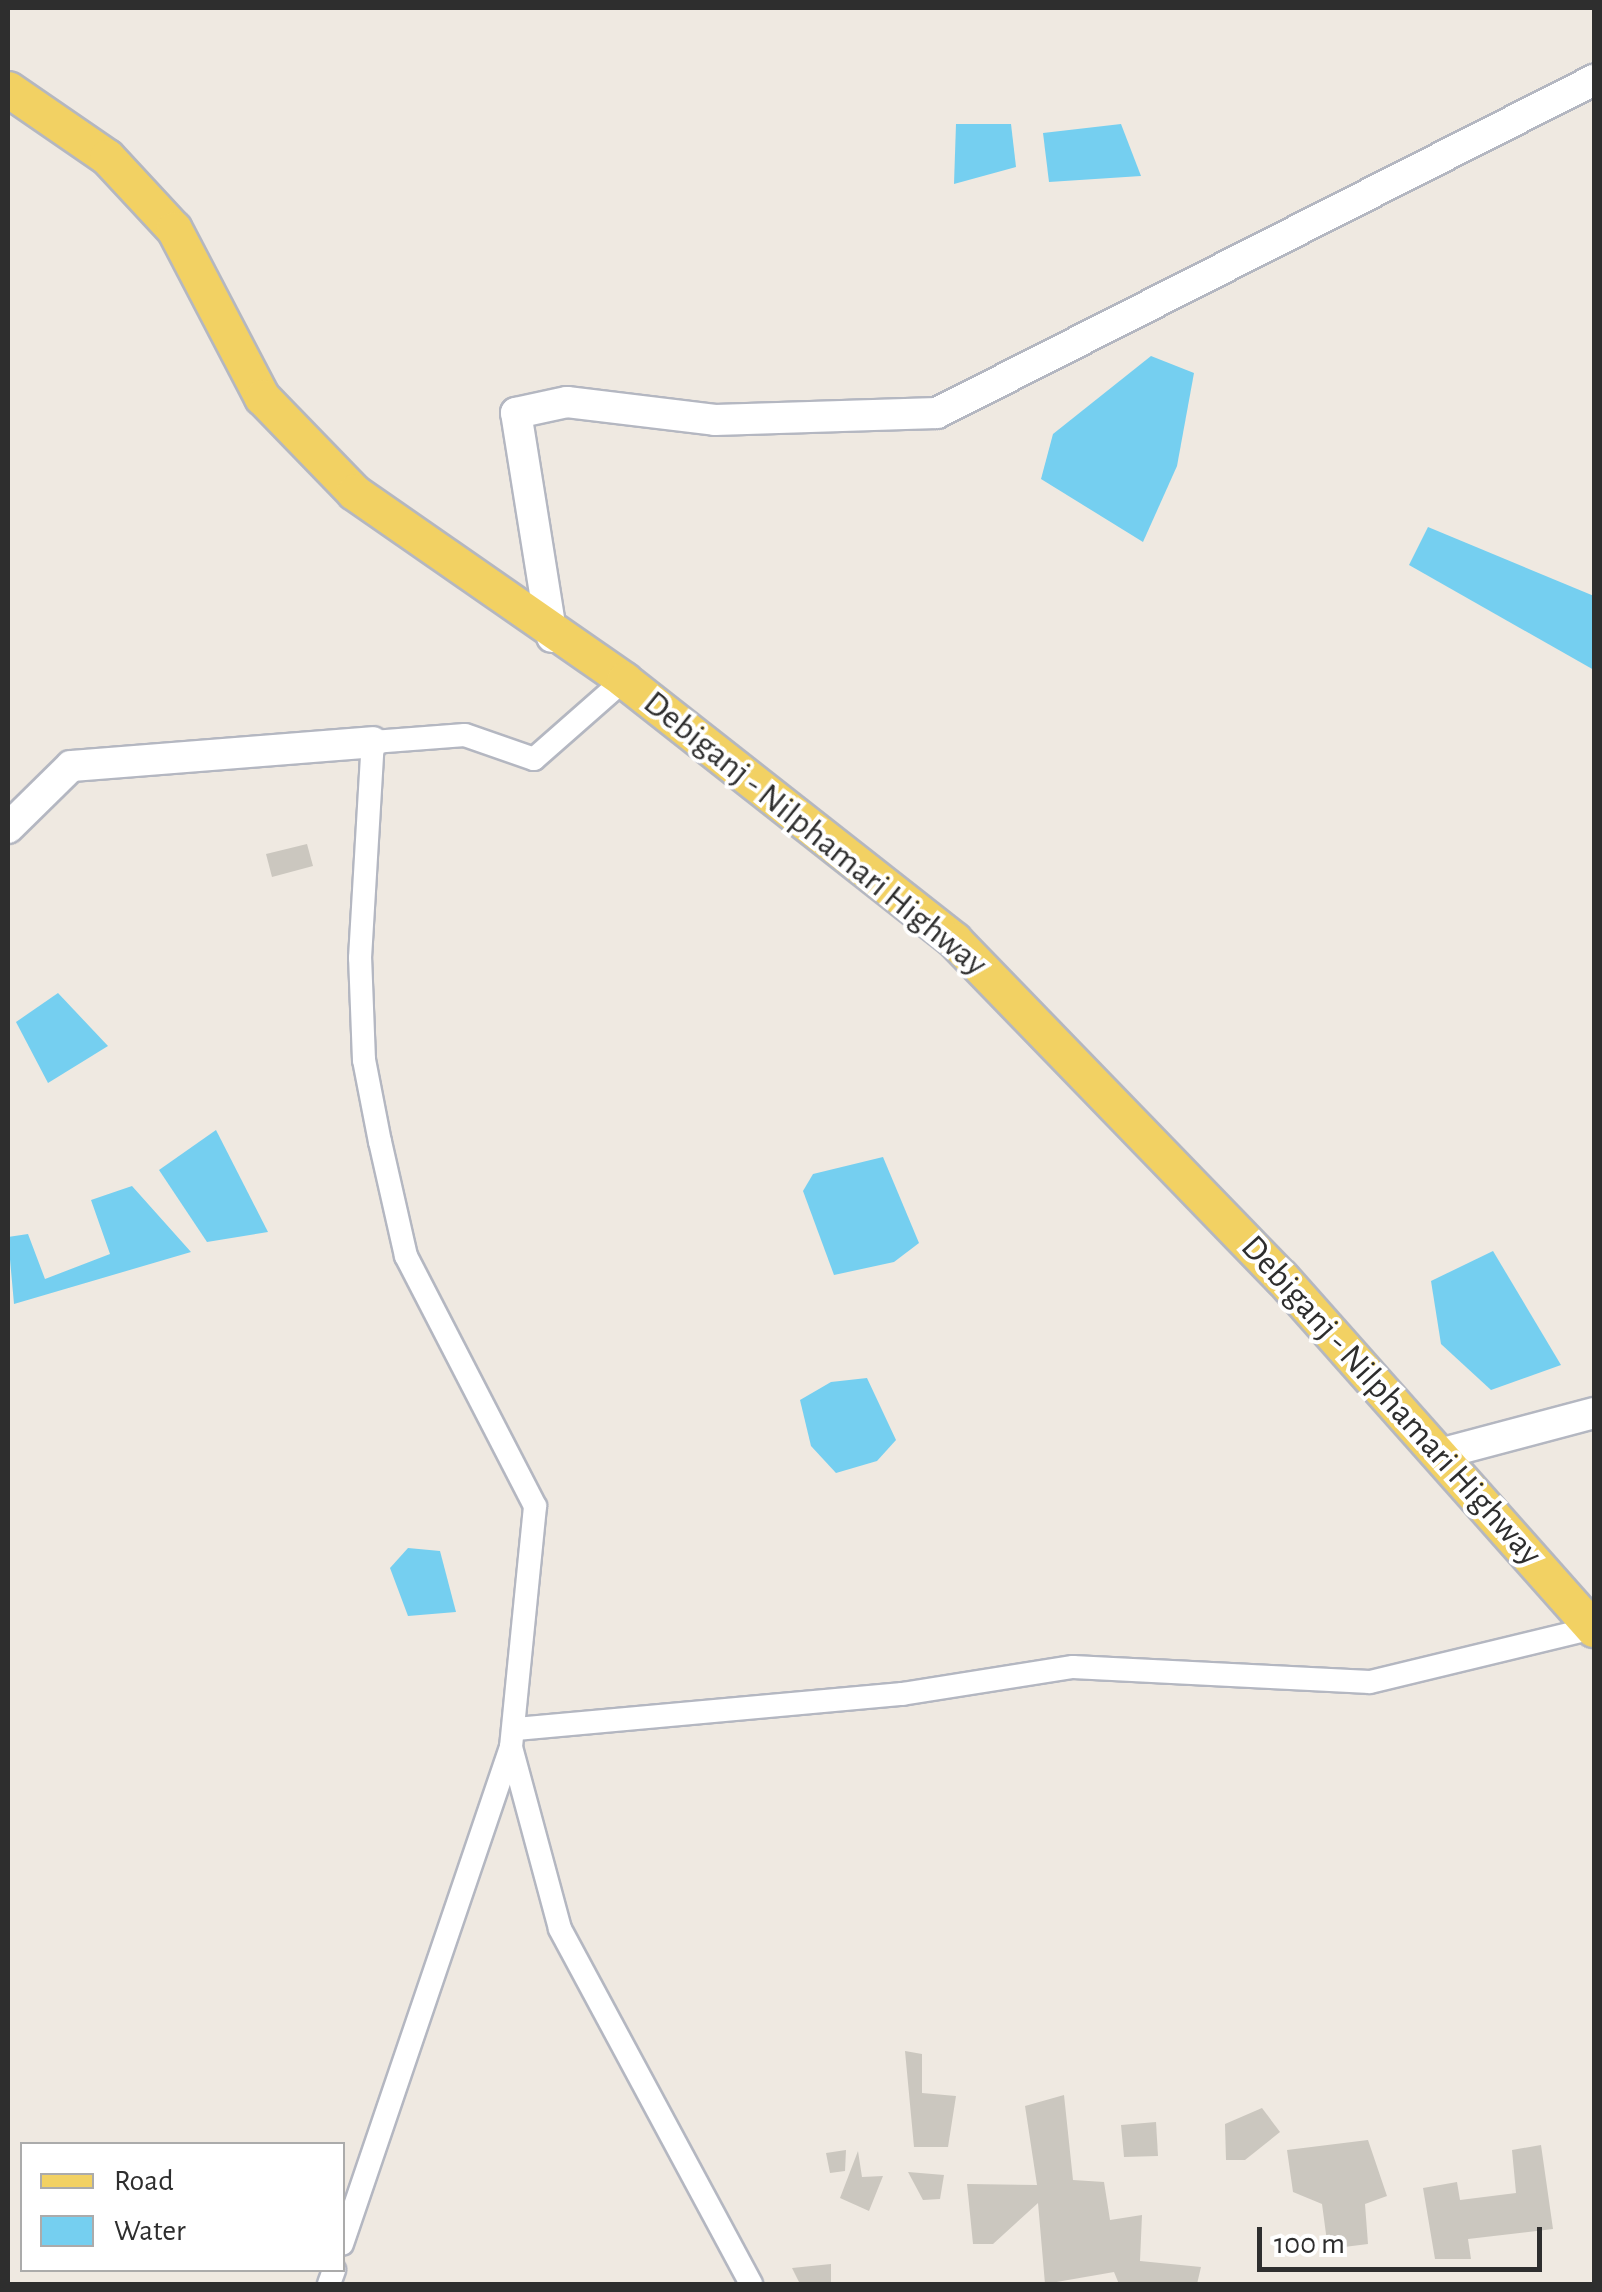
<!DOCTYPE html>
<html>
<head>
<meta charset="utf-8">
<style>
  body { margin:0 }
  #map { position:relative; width:1602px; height:2292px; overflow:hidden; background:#efe9e1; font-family:"Alegreya Sans",sans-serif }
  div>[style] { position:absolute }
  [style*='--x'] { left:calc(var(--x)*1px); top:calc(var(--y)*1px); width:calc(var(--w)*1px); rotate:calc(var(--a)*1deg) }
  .water>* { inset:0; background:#75cff0 }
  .building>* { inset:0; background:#cbc7bf }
  .roads { filter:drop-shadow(2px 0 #b4b7c1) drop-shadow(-2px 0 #b4b7c1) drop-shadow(0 2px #b4b7c1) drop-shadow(0 -2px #b4b7c1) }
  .street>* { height:22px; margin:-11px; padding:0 11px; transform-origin:11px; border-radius:11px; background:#fff }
  .secondary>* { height:30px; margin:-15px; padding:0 15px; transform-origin:15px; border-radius:15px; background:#fff }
  .primary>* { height:35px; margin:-17.5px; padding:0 17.5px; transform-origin:17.5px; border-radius:17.5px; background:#f2d163 }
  span { translate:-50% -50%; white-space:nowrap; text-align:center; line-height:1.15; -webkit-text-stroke:8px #fff; paint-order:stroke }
  .street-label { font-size:35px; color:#2e2e2e }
  .frame { position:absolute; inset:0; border:10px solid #2e2e2e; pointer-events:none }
  .legend { position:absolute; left:20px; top:2142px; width:325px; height:130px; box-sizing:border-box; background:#fff; border:2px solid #ababab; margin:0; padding:12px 18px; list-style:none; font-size:30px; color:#2e2e2e }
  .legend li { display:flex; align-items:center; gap:20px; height:50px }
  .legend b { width:50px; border:2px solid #ababab }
  .scale { position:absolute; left:1257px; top:2227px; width:285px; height:45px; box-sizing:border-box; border:5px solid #2e2e2e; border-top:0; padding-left:12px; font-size:30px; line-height:35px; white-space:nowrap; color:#2e2e2e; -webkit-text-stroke:8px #fff; paint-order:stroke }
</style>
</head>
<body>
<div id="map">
  <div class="water">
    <i style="clip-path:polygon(956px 124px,1011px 124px,1016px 167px,954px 184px)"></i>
    <i style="clip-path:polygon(1121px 124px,1141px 176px,1049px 182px,1043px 133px)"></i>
    <i style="clip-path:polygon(1151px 356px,1194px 373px,1177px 466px,1143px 542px,1041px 479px,1053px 434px)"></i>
    <i style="clip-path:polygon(1428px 527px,1594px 596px,1594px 670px,1409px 565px)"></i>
    <i style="clip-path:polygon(58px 993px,108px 1046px,48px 1083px,16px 1022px)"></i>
    <i style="clip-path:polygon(216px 1130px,268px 1232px,207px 1242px,159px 1170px)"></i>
    <i style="clip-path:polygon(883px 1157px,919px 1243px,894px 1262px,834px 1275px,803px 1191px,813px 1174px)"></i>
    <i style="clip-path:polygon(132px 1186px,191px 1252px,14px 1304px,8px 1237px,28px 1234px,45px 1279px,110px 1254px,91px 1200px)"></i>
    <i style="clip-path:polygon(1493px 1251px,1561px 1365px,1491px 1390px,1441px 1344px,1431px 1281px)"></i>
    <i style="clip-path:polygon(867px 1378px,896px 1440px,877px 1461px,836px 1473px,811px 1446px,800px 1400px,831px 1382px)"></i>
    <i style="clip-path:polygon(408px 1548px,440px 1551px,456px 1612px,408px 1616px,390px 1568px)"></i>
  </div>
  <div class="building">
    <i style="clip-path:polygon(307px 844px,313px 866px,272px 877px,266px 854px)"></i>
    <i style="clip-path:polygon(905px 2051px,922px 2054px,922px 2093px,956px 2096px,948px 2147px,914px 2147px)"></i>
    <i style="clip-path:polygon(1064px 2095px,1073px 2180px,1104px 2182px,1110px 2220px,1142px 2215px,1140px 2261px,1201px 2267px,1197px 2284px,1119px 2284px,1114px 2272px,1045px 2284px,1038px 2203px,993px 2244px,973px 2244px,967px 2184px,1037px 2185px,1025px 2106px)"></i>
    <i style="clip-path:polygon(1262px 2108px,1280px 2132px,1245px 2160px,1226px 2160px,1225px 2124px)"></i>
    <i style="clip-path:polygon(1156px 2122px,1158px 2156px,1124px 2157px,1121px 2125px)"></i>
    <i style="clip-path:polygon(1368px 2140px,1387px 2196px,1365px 2204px,1368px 2244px,1328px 2249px,1322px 2204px,1293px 2192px,1287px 2150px)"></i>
    <i style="clip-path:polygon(1541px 2145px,1553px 2229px,1468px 2239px,1471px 2259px,1435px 2259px,1423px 2188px,1457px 2182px,1460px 2200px,1516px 2193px,1512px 2150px)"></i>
    <i style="clip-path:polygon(846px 2150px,845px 2171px,830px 2173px,826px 2153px)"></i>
    <i style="clip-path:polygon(858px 2151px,862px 2177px,883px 2176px,869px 2211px,840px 2198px)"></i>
    <i style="clip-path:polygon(908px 2172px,944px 2175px,940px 2199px,923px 2200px)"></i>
    <i style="clip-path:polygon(831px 2264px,831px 2284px,800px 2284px,792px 2268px)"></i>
  </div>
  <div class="roads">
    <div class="street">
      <i style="--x:516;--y:1729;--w:388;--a:-5.2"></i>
      <i style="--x:902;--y:1694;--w:173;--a:-9"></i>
      <i style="--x:1073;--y:1667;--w:297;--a:2.9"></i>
      <i style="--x:1370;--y:1682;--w:230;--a:-13.6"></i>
      <i style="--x:511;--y:1747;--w:188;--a:74.9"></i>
      <i style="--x:560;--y:1929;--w:403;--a:61.7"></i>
      <i style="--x:342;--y:2244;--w:525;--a:-71.22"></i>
      <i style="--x:511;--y:1747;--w:242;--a:-84.3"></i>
      <i style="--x:535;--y:1506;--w:281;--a:-117.3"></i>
      <i style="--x:406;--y:1256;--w:117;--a:-102.8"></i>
      <i style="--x:380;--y:1142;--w:84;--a:-101"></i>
      <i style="--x:364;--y:1060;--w:102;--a:-92.2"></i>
      <i style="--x:360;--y:958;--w:216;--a:-86.6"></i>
      <i style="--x:373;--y:742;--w:92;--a:-4.4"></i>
      <i style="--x:465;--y:735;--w:73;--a:19.2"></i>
      <i style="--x:534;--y:759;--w:120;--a:-41.3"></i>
      <i style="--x:329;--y:2284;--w:15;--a:-70"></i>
    </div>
    <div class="secondary">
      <i style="--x:552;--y:637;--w:227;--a:-99.1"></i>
      <i style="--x:516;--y:413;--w:52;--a:-12.2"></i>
      <i style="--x:567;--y:402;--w:149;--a:6.9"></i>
      <i style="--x:715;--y:420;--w:222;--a:-1.8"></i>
      <i style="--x:937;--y:413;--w:737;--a:-26.88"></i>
      <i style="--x:8;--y:828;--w:88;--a:-44.5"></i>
      <i style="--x:71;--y:766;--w:303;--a:-4.5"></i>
      <i style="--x:1440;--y:1454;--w:159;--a:-14.9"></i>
    </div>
    <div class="primary">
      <i style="--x:8;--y:89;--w:120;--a:34.5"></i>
      <i style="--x:107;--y:157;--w:98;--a:47.1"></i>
      <i style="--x:174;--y:229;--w:190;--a:62.4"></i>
      <i style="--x:262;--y:397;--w:132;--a:45.9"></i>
      <i style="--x:354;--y:492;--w:329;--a:34.8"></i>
      <i style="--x:624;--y:680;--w:420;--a:38.2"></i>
      <i style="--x:954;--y:940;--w:470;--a:45.9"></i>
      <i style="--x:1281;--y:1277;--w:471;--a:48.4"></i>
    </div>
  </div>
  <div class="street-label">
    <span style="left:815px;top:834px;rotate:39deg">Debiganj - Nilphamari Highway</span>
    <span style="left:1391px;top:1401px;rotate:48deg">Debiganj - Nilphamari Highway</span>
  </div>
  <div class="frame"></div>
  <ul class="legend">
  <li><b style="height:12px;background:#f2d163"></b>Road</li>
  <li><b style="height:28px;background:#75cff0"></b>Water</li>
  </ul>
  <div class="scale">100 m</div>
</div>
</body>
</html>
